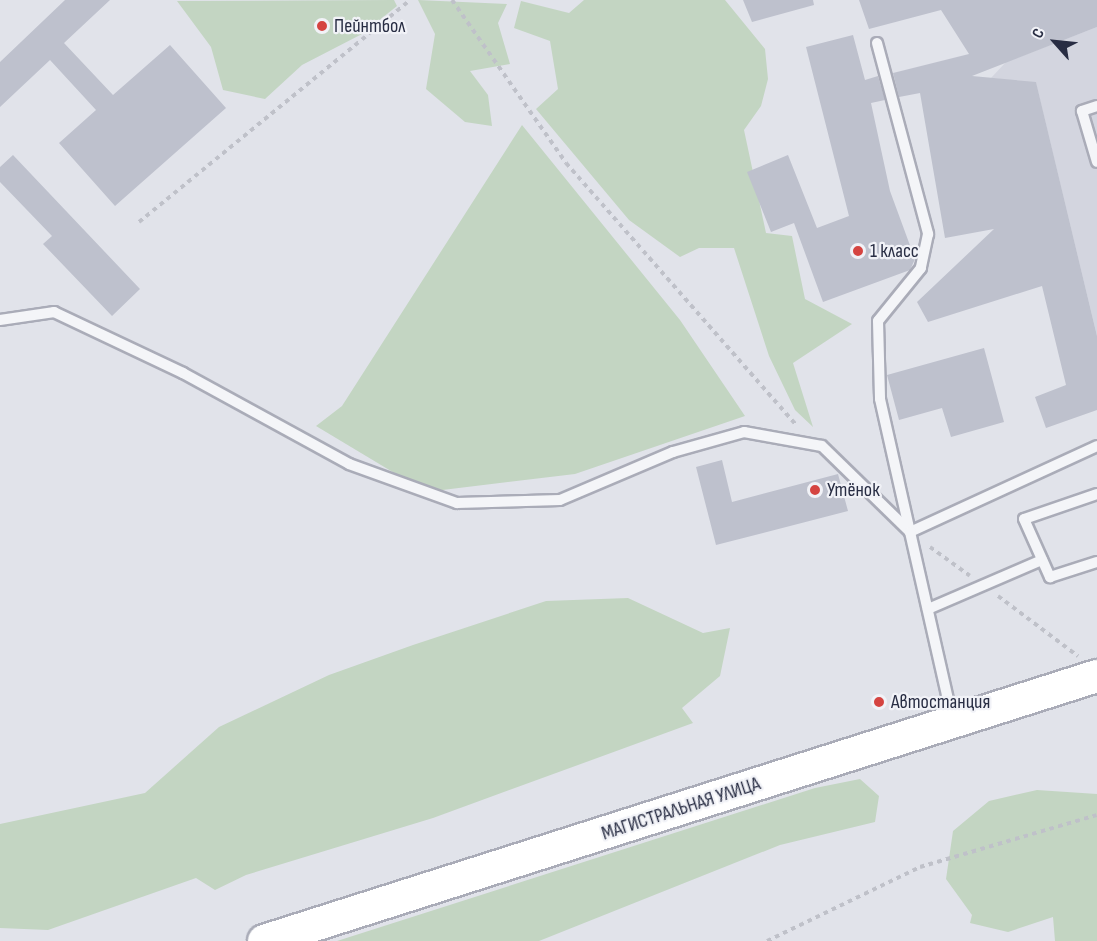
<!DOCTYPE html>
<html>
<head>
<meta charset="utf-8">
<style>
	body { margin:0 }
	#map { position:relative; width:1097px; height:941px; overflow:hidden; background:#e1e3ea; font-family:"Sofia Sans Condensed",sans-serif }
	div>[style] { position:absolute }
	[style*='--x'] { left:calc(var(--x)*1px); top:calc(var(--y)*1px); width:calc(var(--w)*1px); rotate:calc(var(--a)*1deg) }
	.built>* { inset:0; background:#d3d5df }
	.green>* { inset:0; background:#c3d5c2 }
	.building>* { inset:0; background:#bec1cd }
	.path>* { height:4px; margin-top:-2px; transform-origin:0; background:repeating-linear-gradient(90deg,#bfc1c9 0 4.5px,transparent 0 9px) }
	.roads { filter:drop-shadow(2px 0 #aaacb8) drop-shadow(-2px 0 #aaacb8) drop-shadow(0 2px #aaacb8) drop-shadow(0 -2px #aaacb8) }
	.service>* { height:10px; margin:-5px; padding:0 5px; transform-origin:5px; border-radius:5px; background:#f4f5f8 }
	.secondary>* { height:32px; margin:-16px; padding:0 16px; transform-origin:16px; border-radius:16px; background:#fff }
	.dots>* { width:16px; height:16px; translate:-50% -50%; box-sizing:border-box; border:3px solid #f1f2f7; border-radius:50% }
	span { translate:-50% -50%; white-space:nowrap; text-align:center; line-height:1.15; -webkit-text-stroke:4.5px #f1f2f7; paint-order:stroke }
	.poi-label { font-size:20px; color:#282d43 }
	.left { translate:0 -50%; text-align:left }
	.street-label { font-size:20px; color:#282d43 }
	.north { position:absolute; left:1025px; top:12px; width:60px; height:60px; -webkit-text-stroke:4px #f1f2f7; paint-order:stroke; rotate:297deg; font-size:16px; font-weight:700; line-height:24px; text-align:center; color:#282d43 }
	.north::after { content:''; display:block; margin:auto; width:21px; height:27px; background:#282d43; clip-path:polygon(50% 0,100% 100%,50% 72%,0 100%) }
</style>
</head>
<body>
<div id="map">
	<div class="built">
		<i style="clip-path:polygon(1097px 27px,1097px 336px,1036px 83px,991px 78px,1006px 62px)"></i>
	</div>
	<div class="green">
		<i style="clip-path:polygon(394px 0,397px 6px,362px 34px,302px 65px,265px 99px,223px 90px,211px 47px,177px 1px)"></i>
		<i style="clip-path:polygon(418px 0,507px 4px,498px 23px,510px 64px,470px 71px,488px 95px,492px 126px,465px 122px,426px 89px,435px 34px)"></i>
		<i style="clip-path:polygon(584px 0,725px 0,765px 49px,768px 79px,761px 106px,744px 130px,766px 233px,792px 236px,805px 299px,852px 324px,793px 363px,813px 427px,795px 410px,769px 356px,734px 248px,699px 248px,680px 257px,629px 220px,536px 109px,558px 89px,550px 41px,514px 28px,521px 1px,569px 13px)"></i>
		<i style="clip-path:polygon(522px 125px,680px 320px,745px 416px,575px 474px,426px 492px,316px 426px,342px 406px)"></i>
		<i style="clip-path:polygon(628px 598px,703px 633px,730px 628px,720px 676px,682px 708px,693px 723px,433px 818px,246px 875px,215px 890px,196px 878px,48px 930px,0 928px,0 824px,145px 793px,219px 727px,329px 675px,413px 645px,546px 601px)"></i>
		<i style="clip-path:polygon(860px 779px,879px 796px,875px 822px,780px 845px,539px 941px,337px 941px,815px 788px)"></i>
		<i style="clip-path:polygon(1037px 790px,1097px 794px,1097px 941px,1055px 941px,1053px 917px,1008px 932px,970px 923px,972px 915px,946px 879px,953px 831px,989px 801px)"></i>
	</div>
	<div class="building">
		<i style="clip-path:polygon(65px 0,110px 0,64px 43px,113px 95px,170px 45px,226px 108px,115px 206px,59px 143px,96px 110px,50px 60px,0 107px,0 62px)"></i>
		<i style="clip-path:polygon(743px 0,813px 0,814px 5px,752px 22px)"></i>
		<i style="clip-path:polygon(859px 0,1097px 0,1097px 27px,972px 76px,1036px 82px,1097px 336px,1097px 410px,1046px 428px,1035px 397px,1066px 385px,1042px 286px,928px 322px,917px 302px,994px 229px,945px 238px,920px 93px,899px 97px,893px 73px,969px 54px,941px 10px,869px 29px)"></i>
		<i style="clip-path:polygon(853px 35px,865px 80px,878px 76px,885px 100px,871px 103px,890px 191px,915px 259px,910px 270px,823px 302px,794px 223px,771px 232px,747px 172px,788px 155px,817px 228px,849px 216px,806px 47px)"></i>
		<i style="clip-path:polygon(13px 155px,140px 289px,112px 316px,43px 244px,52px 236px,0 182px,0 167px)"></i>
		<i style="clip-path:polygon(984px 348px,1004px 422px,951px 437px,942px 408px,899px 420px,887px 375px)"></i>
		<i style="clip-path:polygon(722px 460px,732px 502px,838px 474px,848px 511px,716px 545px,696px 467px)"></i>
	</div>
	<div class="path">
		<i style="--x:452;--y:0;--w:199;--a:55"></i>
		<i style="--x:566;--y:163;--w:349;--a:48.7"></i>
		<i style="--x:139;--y:222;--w:350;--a:-39.3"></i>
		<i style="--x:930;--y:547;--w:49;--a:35.9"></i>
		<i style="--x:998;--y:596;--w:100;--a:36.9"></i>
		<i style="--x:767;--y:941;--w:170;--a:-25.8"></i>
		<i style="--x:920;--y:867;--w:184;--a:-16.4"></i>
	</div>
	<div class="roads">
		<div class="service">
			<i style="--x:877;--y:43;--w:198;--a:75"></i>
			<i style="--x:928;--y:234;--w:35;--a:102"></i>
			<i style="--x:921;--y:268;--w:68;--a:129.1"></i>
			<i style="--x:878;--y:321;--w:78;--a:88.5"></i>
			<i style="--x:880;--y:399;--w:136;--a:77.3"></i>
			<i style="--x:910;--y:532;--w:206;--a:-24.7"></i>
			<i style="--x:1097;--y:106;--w:16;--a:162"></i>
			<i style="--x:1082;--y:111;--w:53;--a:73.6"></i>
			<i style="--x:0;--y:320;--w:55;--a:-8.4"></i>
			<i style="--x:54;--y:312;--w:143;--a:25.3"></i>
			<i style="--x:183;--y:373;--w:189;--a:28.7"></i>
			<i style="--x:349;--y:464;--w:115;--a:19.9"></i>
			<i style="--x:457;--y:503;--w:103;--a:-1.7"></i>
			<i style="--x:560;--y:500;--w:123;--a:-23"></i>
			<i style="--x:673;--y:452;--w:74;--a:-15.7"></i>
			<i style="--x:744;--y:432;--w:79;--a:10.2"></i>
			<i style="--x:822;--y:446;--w:123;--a:44.3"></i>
			<i style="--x:910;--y:532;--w:194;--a:77.2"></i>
			<i style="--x:1097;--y:494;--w:77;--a:161.1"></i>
			<i style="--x:1024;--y:519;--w:64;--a:65.9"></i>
			<i style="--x:1050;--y:577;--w:49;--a:-17.7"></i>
			<i style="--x:928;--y:609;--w:124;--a:-23.3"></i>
		</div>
		<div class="secondary">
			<i style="--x:264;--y:941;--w:874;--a:-17.65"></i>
		</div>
	</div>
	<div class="dots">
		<i style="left:322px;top:26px;background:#d54441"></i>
		<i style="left:858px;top:251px;background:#d54441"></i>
		<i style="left:815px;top:490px;background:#d54441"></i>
		<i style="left:879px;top:702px;background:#d54441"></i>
	</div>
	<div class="poi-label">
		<span class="left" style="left:334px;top:26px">Пейнтбол</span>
		<span class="left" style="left:870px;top:251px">1 класс</span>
		<span class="left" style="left:827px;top:490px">Утёнок</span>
		<span class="left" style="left:891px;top:702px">Автостанция</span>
	</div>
	<div class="street-label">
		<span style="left:681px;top:809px;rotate:-18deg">МАГИСТРАЛЬНАЯ УЛИЦА</span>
	</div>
	<div class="north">С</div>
</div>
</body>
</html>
